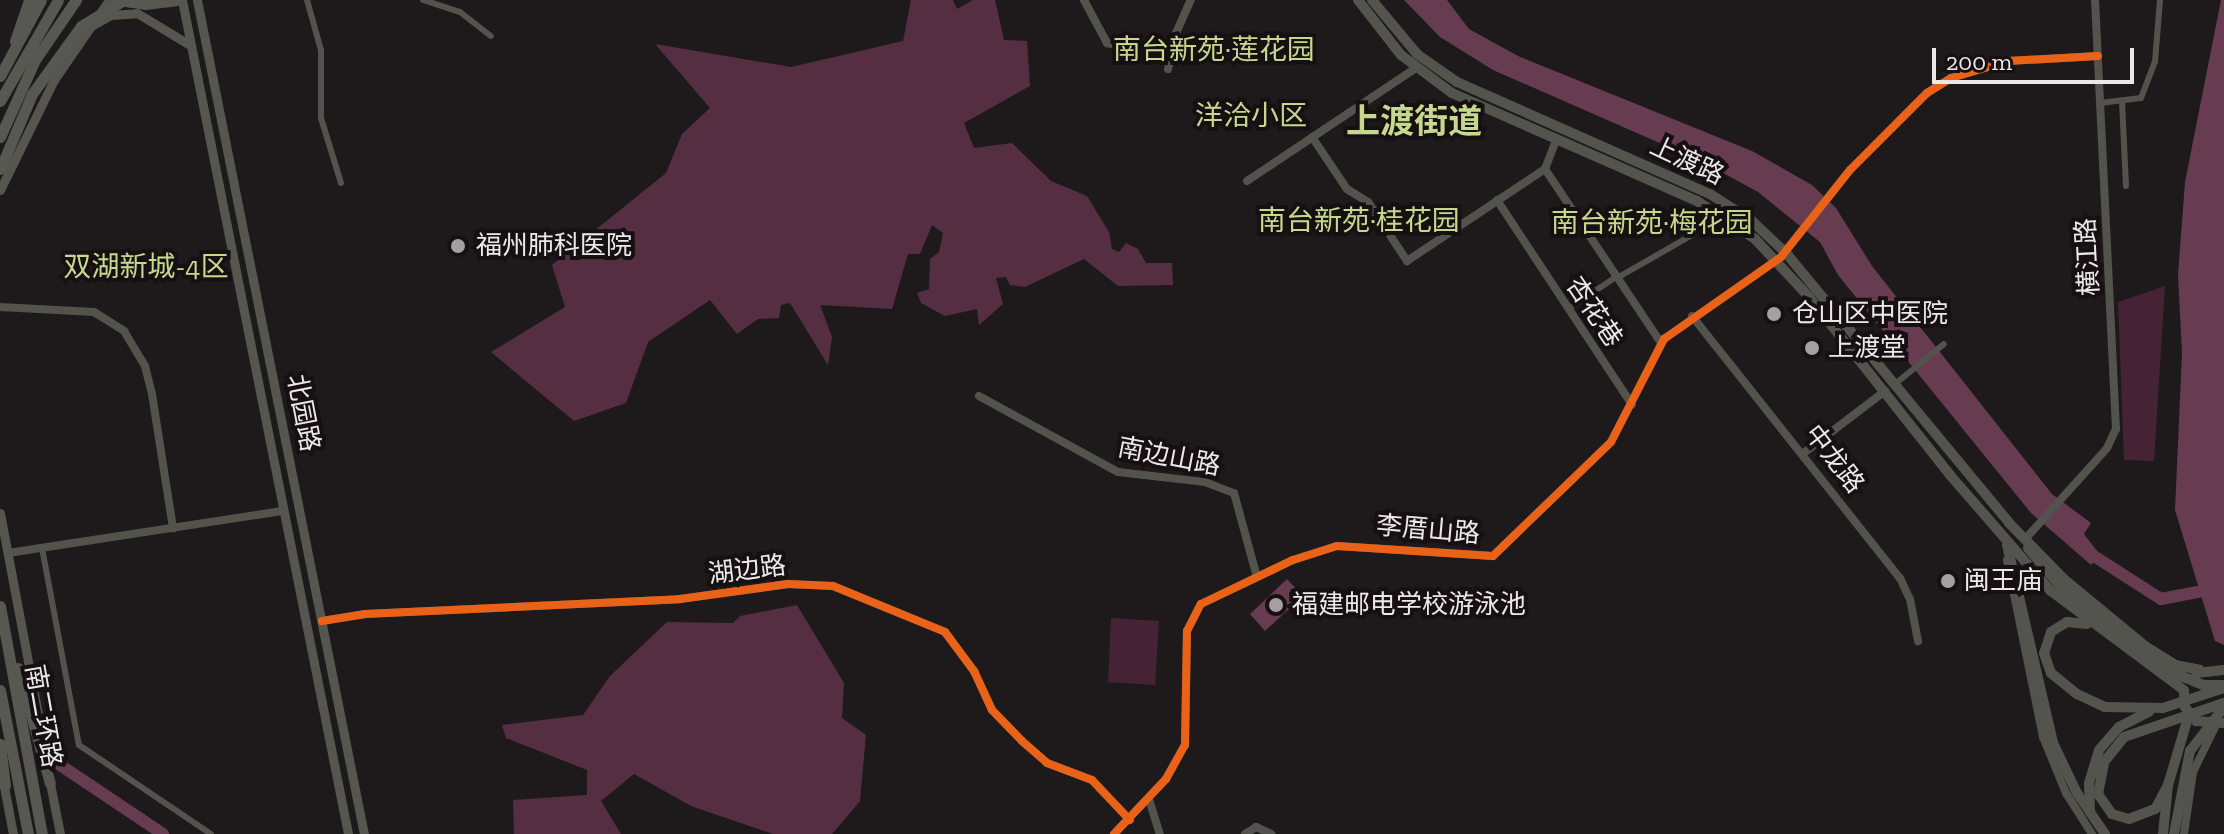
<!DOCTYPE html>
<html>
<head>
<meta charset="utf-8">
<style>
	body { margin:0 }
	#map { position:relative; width:2224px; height:834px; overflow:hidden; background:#1e1a1c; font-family:"Zilla Slab","Noto Sans SC",serif }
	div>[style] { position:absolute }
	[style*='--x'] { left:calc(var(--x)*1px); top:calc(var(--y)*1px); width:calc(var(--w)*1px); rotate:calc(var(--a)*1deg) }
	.green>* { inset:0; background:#452334 }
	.forest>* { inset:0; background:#552e41 }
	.water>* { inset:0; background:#673c51 }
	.river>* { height:12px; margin:-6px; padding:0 6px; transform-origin:6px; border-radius:6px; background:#673c51 }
	.minor>* { height:6px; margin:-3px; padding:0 3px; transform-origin:3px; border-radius:3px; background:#52534d }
	.tertiary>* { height:8px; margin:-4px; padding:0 4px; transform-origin:4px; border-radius:4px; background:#52534d }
	.secondary>* { height:9px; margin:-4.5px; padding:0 4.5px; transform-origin:4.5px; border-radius:4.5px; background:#55564f }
	.primary>* { height:10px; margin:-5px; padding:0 5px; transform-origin:5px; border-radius:5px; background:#54544f }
	.trunk>* { height:11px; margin:-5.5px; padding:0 5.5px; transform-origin:5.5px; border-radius:5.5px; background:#575851 }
	.primary-bridge>* { height:10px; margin:-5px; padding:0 5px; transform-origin:5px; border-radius:5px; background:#54544f }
	.trunk-bridge>* { height:11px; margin:-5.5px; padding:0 5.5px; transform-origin:5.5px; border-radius:5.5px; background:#575851 }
	.cycleway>* { height:8px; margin:-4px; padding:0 4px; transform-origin:4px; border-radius:4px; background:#ea6118 }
	.dots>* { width:22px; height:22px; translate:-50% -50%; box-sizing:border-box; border:4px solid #161012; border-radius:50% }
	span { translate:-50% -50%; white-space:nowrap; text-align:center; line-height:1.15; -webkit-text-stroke:8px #161012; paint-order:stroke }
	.street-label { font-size:26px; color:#ece7e9 }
	.poi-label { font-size:26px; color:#ece7e9 }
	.left { translate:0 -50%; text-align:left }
	.neighbourhood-label { font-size:28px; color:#c5d88d }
	.district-label { font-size:34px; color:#c5d88d; font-weight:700 }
	.scale { position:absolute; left:1932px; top:48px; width:202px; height:36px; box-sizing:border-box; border:4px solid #ece7e9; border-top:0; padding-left:10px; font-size:24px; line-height:28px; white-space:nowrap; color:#ece7e9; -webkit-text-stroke:6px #161012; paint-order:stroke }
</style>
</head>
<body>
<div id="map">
	<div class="green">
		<i style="clip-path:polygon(2165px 286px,2154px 461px,2124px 460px,2118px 302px)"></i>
		<i style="clip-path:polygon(1111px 618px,1159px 621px,1155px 685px,1108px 682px)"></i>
	</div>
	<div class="forest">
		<i style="clip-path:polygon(911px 0,953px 0,957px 9px,973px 0,995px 0,1004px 40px,1027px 41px,1030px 86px,964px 123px,974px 148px,1012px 143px,1051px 181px,1087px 196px,1109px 232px,1112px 249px,1119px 252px,1126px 243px,1138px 249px,1146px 263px,1172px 263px,1173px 285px,1118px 286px,1084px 259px,1025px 287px,1010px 285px,1006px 277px,996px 278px,1003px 304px,979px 325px,977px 309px,945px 316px,921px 303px,917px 293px,929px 289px,930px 259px,939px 252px,943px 233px,932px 225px,920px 254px,908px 254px,892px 309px,820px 305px,832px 337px,828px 365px,790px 303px,781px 305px,779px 318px,758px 319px,737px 334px,710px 300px,648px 342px,626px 403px,574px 421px,491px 352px,565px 307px,552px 265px,666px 173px,682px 134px,710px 108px,655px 44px,791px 67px,903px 41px)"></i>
		<i style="clip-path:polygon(797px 605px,844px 683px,842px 718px,866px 735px,860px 801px,832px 834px,773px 834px,691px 806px,634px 774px,601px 801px,621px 834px,514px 834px,513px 800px,587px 795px,587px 770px,506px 738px,502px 725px,583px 715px,610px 676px,667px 622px,733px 623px,740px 616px)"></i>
	</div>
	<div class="water">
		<i style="clip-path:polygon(1404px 0,1447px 0,1469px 29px,1518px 56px,1752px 151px,1812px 185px,1836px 208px,1872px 266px,2052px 494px,2091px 523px,2084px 534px,2100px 555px,2091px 565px,2031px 513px,1838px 275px,1820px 242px,1758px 192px,1703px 162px,1493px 70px,1440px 37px)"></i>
		<i style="clip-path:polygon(2221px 0,2224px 0,2224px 645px,2215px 641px,2175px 510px,2182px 353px,2178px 275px,2185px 182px)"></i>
		<i style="clip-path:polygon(1287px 579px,1303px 596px,1265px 631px,1250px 614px)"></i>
	</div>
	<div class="river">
		<i style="--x:2086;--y:551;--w:89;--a:32.6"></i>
		<i style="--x:2161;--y:599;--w:64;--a:-10.8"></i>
		<i style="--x:60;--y:765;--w:124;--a:33.8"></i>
	</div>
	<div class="minor">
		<i style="--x:307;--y:0;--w:52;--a:74.4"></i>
		<i style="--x:321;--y:50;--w:68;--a:90"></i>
		<i style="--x:321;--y:118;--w:68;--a:72.9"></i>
		<i style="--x:423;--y:0;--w:39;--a:18"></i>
		<i style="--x:460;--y:12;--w:39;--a:38"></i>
		<i style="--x:2122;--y:101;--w:85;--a:87.3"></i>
		<i style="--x:2100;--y:103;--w:41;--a:-7"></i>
		<i style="--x:2141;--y:98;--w:39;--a:-69"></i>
		<i style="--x:2155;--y:62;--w:62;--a:-85.4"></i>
		<i style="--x:1617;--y:278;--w:86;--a:-29.8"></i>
		<i style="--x:1568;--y:309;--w:58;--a:-33.7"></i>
		<i style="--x:1895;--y:384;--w:63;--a:-39.2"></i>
		<i style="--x:42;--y:548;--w:200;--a:79.4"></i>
		<i style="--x:79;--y:745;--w:159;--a:34"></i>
	</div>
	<div class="tertiary">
		<i style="--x:1084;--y:0;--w:49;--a:61.9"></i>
		<i style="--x:1107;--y:43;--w:64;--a:10.8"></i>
		<i style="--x:1168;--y:69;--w:37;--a:-77"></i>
		<i style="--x:1176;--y:33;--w:36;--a:-66"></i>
		<i style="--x:1312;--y:137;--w:63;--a:56.1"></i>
		<i style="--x:1347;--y:189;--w:25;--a:32"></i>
		<i style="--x:1368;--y:202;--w:71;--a:56.5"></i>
		<i style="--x:1407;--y:261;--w:166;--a:-33.7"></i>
		<i style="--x:1545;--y:169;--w:31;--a:-69"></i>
		<i style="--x:1545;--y:169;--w:209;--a:56.3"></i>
		<i style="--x:1247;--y:181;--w:203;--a:-33.8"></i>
		<i style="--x:1497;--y:200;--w:245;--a:56.6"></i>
		<i style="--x:0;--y:307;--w:94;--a:3"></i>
		<i style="--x:94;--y:312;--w:36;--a:32"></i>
		<i style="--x:124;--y:331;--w:41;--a:59"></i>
		<i style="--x:145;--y:366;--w:29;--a:76"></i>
		<i style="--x:152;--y:394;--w:136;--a:81.1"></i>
		<i style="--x:1692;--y:316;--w:335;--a:51.6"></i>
		<i style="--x:1900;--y:578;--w:23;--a:65"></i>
		<i style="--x:1910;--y:599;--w:43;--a:79.2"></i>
		<i style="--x:979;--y:396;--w:158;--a:28.7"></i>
		<i style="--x:1118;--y:472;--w:88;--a:6.6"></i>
		<i style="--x:1205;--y:482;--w:31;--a:21"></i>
		<i style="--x:1234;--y:493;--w:87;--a:74.7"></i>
		<i style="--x:1805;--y:452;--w:101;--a:-37.3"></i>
		<i style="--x:2027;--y:537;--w:120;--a:-48"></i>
		<i style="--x:2107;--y:448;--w:21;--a:-65"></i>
		<i style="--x:2116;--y:429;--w:430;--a:-92.8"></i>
		<i style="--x:8;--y:553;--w:279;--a:-8.7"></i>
		<i style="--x:2007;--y:560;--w:181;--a:78.5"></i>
		<i style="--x:2043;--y:737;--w:61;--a:67.7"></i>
		<i style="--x:2066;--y:793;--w:49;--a:57.6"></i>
		<i style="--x:322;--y:621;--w:44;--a:-9.2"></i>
		<i style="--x:365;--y:614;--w:315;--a:-2.7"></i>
		<i style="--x:680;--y:599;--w:109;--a:-7.9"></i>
		<i style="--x:788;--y:584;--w:45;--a:2.5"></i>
		<i style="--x:833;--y:586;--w:121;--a:22.3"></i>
		<i style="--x:945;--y:632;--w:49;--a:53.4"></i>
		<i style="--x:974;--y:671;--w:43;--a:65.2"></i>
		<i style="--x:992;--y:710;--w:43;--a:45.9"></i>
		<i style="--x:1022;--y:741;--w:33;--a:41"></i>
		<i style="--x:1047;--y:763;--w:48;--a:20.7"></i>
		<i style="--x:1092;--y:780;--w:55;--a:46.5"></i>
		<i style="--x:1149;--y:799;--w:37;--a:73"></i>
		<i style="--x:1114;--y:834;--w:76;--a:-46.6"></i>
		<i style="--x:1166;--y:779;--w:39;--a:-61"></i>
		<i style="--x:1185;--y:745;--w:114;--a:-89"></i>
		<i style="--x:1187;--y:631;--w:30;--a:-63"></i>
		<i style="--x:1201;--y:604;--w:102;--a:-25.6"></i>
		<i style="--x:1293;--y:560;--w:46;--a:-17.7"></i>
		<i style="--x:1337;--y:546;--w:156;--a:3.7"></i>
		<i style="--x:1493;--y:556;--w:164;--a:-44"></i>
		<i style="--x:1611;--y:442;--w:116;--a:-62.8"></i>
		<i style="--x:1664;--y:339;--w:143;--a:-35"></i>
		<i style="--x:1781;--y:257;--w:111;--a:-51.6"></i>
		<i style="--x:1850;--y:170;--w:109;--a:-45"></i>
		<i style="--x:1927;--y:93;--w:28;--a:-32"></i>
		<i style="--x:1951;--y:78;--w:59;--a:-16.6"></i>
		<i style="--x:2008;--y:61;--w:90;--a:-3.2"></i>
		<i style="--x:1245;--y:834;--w:13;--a:-32"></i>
		<i style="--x:1256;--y:827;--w:17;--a:25"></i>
		<i style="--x:2184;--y:834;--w:63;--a:-81.7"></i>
		<i style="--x:2193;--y:772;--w:52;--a:-63.9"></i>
	</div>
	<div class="secondary">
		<i style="--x:182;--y:0;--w:850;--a:78.74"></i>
		<i style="--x:197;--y:0;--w:851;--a:78.68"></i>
		<i style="--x:91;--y:26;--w:23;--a:-29"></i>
		<i style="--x:111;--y:15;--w:26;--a:-4"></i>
		<i style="--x:137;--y:13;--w:62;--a:31.1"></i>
		<i style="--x:0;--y:190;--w:123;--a:-63.9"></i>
		<i style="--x:54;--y:80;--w:97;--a:-55.5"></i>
		<i style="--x:0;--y:513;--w:231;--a:79.3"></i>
		<i style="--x:49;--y:778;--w:57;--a:78.9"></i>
		<i style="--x:3;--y:781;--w:54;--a:79.3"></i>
	</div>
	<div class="primary">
		<i style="--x:1358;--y:0;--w:70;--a:52"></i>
		<i style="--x:1401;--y:55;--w:64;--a:36.7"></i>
		<i style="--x:1452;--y:93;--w:268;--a:23.8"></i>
		<i style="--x:1697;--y:201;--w:69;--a:33.2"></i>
		<i style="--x:1755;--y:239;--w:79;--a:47"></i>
		<i style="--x:1809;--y:297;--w:227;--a:51.6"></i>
		<i style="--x:1950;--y:475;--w:154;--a:49"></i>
		<i style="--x:2051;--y:591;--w:166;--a:36.7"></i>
		<i style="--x:1372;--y:0;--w:70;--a:50.2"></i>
		<i style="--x:1417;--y:54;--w:49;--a:35"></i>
		<i style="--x:1457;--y:82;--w:277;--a:23.9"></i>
		<i style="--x:1710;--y:194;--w:50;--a:32.7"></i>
		<i style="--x:1752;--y:221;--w:47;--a:43.3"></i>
		<i style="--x:1786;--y:253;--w:350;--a:50.4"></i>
		<i style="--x:2009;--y:523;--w:78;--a:45.5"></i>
		<i style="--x:2064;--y:579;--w:105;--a:39.6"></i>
		<i style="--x:2145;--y:646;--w:36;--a:32"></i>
		<i style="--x:2175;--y:665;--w:25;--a:11"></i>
		<i style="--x:2007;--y:545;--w:203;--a:76.9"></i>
		<i style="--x:2053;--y:743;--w:55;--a:64.4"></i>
		<i style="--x:2077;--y:793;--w:50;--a:55.7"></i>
		<i style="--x:2028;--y:548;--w:50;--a:49.9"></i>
		<i style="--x:2087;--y:624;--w:20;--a:-174"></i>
		<i style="--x:2067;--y:622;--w:19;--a:148"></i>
		<i style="--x:2051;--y:632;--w:22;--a:108"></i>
		<i style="--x:2044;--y:653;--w:21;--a:71"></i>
		<i style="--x:2051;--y:673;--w:33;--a:39"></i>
		<i style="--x:2077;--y:694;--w:31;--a:25"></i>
		<i style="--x:2105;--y:707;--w:58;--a:1"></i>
		<i style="--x:2196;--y:673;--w:28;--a:-6"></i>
		<i style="--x:2184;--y:692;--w:15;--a:86"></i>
		<i style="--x:2185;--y:707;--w:18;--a:52"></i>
		<i style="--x:2196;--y:721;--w:28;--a:4"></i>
		<i style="--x:2090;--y:812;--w:29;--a:-92"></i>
		<i style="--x:2089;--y:783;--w:34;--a:-73"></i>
		<i style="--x:2099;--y:750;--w:30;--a:-49"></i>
		<i style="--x:2119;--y:727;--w:34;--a:-27"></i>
		<i style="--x:2163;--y:834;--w:49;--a:-84.2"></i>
		<i style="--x:2168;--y:785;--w:74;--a:-73.5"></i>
	</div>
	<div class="trunk">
		<i style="--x:15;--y:41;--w:43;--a:-71.1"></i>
		<i style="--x:0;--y:101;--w:116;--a:-60.1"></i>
		<i style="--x:0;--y:137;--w:85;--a:-65.6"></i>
		<i style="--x:35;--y:60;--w:73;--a:-55.7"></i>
		<i style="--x:0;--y:169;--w:82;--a:-66.9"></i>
		<i style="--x:0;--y:606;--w:232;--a:79.6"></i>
		<i style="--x:18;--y:668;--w:119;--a:74.5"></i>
		<i style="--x:0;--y:690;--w:147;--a:79"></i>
		<i style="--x:0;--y:744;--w:42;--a:83.2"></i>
	</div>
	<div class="primary-bridge">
		<i style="--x:2060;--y:586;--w:77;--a:40.3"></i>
		<i style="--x:2119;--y:636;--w:74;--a:32.8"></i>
		<i style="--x:2181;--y:676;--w:24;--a:22"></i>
		<i style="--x:2203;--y:685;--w:21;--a:0"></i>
		<i style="--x:2163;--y:708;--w:64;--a:-18.2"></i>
		<i style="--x:2168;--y:785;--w:27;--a:118"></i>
		<i style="--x:2155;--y:809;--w:28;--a:159"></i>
		<i style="--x:2129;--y:819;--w:18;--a:-164"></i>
		<i style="--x:2112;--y:814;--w:24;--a:-125"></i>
		<i style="--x:2098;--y:794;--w:33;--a:-79"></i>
		<i style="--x:2104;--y:762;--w:32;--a:-51"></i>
		<i style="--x:2124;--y:737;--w:106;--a:-18.8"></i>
		<i style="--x:2174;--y:834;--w:85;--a:-79.1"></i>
		<i style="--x:2190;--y:751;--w:56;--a:-52.3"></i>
	</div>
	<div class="trunk-bridge">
		<i style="--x:118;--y:0;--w:27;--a:8"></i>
		<i style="--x:145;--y:4;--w:31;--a:-7"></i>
		<i style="--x:0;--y:76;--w:86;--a:-61.7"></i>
		<i style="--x:32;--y:94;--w:84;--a:-54.2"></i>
		<i style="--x:81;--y:26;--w:50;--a:-31.2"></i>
	</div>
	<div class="cycleway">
		<i style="--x:322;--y:621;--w:44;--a:-9.2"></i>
		<i style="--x:365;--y:614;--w:315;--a:-2.7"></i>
		<i style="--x:680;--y:599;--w:109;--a:-7.9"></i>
		<i style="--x:788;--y:584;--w:45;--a:2.5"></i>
		<i style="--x:833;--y:586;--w:121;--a:22.3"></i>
		<i style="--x:945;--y:632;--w:49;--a:53.4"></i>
		<i style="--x:974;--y:671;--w:43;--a:65.2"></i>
		<i style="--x:992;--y:710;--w:43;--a:45.9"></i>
		<i style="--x:1022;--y:741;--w:33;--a:41"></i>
		<i style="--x:1047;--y:763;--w:48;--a:20.7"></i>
		<i style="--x:1092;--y:780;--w:55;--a:46.5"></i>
		<i style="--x:1114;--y:834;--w:76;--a:-46.6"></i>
		<i style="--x:1166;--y:779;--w:39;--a:-61"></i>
		<i style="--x:1185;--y:745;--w:114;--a:-89"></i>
		<i style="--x:1187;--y:631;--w:30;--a:-63"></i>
		<i style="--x:1201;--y:604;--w:102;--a:-25.6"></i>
		<i style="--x:1293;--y:560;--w:46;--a:-17.7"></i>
		<i style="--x:1337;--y:546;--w:156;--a:3.7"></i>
		<i style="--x:1493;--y:556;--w:164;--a:-44"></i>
		<i style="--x:1611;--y:442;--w:116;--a:-62.8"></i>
		<i style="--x:1664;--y:339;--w:143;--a:-35"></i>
		<i style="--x:1781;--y:257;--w:111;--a:-51.6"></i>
		<i style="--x:1850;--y:170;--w:109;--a:-45"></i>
		<i style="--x:1927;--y:93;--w:28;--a:-32"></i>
		<i style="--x:1951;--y:78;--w:59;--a:-16.6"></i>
		<i style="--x:2008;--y:61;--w:90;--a:-3.2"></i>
	</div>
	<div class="dots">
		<i style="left:458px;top:246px;background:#a49fa1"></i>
		<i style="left:1774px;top:314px;background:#a49fa1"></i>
		<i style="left:1812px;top:348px;background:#a49fa1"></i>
		<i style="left:1948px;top:581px;background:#a49fa1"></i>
		<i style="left:1276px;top:605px;background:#a49fa1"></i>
	</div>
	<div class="street-label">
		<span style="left:1687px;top:161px;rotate:25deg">上渡路</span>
		<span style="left:2088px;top:257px;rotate:-93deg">横江路</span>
		<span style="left:1594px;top:312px;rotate:56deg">杏花巷</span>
		<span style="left:303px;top:413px;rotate:79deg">北园路</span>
		<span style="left:1169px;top:457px;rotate:11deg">南边山路</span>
		<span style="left:1834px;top:459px;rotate:52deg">中龙路</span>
		<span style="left:1428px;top:530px;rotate:5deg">李厝山路</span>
		<span style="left:747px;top:570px;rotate:-7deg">湖边路</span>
		<span style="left:43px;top:716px;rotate:80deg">南二环路</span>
	</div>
	<div class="poi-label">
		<span class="left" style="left:476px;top:246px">福州肺科医院</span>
		<span class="left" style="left:1792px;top:314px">仓山区中医院</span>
		<span class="left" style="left:1828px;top:348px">上渡堂</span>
		<span class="left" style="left:1964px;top:581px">闽王庙</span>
		<span class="left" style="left:1292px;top:605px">福建邮电学校游泳池</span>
	</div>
	<div class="neighbourhood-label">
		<span style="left:1214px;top:50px">南台新苑·莲花园</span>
		<span style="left:1251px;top:116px">洋洽小区</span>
		<span style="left:1359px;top:221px">南台新苑·桂花园</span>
		<span style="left:1652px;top:223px">南台新苑·梅花园</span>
		<span style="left:146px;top:267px">双湖新城-4区</span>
	</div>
	<div class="district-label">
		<span style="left:1414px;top:122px">上渡街道</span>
	</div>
	<div class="scale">200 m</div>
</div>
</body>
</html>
